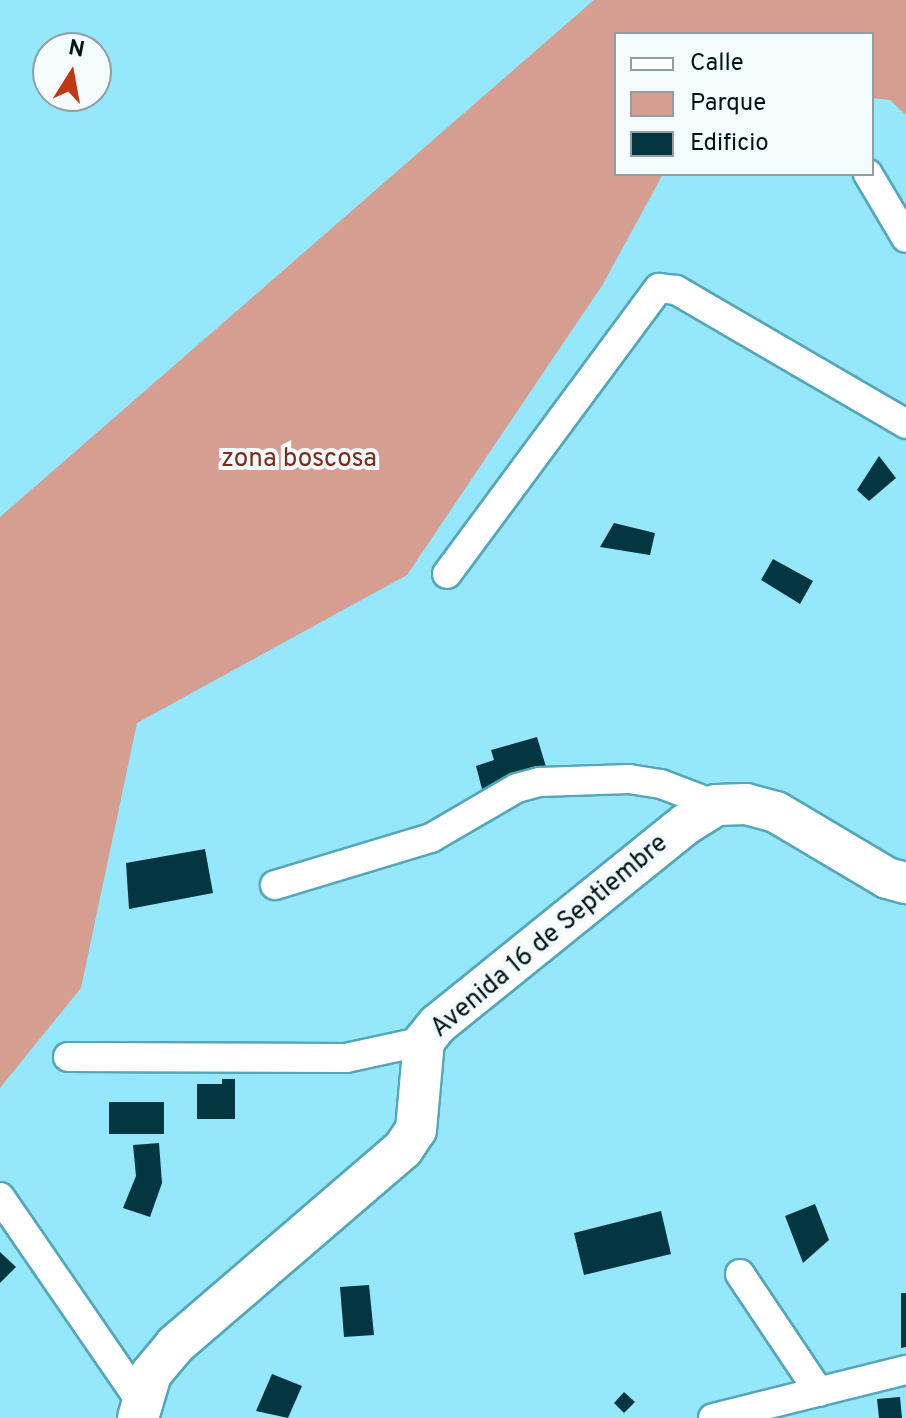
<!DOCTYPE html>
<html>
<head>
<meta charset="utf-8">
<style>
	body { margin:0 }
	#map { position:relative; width:906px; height:1418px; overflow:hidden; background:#95e7fb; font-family:Overpass,sans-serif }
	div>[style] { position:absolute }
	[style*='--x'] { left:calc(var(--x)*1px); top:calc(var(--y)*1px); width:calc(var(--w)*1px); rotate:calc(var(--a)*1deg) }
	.green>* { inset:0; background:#d59e90 }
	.building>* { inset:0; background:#033640 }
	.roads { filter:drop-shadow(2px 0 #54a6b9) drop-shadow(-2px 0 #54a6b9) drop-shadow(0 2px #54a6b9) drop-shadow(0 -2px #54a6b9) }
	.street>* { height:28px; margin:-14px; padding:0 14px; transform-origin:14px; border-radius:14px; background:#fff }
	.secondary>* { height:40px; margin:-20px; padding:0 20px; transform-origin:20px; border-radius:20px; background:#fff }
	span { translate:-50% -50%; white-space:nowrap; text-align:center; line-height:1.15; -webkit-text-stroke:8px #f3fbfd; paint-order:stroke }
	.park-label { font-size:26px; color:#7e2c19 }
	.street-label { font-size:26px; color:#001319 }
	.legend { position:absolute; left:614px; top:32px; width:260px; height:144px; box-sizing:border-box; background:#f3fbfd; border:2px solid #929ea2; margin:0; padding:10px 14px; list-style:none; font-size:24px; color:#001319 }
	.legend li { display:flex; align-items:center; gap:16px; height:40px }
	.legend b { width:40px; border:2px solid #929ea2 }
	.north { position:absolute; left:32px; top:32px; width:80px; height:80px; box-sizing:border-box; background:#f3fbfd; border:2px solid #929ea2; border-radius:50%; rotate:11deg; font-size:22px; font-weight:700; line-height:32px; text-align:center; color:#001319 }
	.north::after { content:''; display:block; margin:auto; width:28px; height:36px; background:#c03713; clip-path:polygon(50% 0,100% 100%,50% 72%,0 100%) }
</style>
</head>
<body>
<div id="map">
	<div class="green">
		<i style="clip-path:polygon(594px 0,906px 0,906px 115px,890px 100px,872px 98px,872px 34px,616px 34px,616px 174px,663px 174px,603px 284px,407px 575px,137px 723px,81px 988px,0 1088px,0 517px)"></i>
	</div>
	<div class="building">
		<i style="clip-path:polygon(879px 456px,896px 478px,869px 501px,857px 490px)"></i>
		<i style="clip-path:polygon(614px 523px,655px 533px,650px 555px,600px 547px)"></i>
		<i style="clip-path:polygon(773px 559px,813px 581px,800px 604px,761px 580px)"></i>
		<i style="clip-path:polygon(537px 737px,547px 770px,482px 789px,476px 766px,494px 760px,491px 750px)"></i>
		<i style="clip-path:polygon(205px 849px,213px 893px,129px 909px,126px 863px)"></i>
		<i style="clip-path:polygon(222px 1079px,235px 1079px,235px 1119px,197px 1119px,197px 1084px,222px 1084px)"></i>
		<i style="clip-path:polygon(109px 1102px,164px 1102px,164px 1134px,109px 1134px)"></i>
		<i style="clip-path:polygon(159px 1143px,162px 1183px,150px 1217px,123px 1208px,136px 1176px,133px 1145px)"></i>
		<i style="clip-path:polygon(815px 1204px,829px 1240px,803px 1263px,785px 1216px)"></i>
		<i style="clip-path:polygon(661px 1211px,671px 1254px,584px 1275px,574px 1233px)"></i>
		<i style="clip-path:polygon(0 1252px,16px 1267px,0 1283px)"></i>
		<i style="clip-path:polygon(369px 1285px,374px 1335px,344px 1337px,340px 1287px)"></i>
		<i style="clip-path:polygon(901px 1293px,906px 1293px,906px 1347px,901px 1348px)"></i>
		<i style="clip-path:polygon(272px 1374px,302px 1386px,288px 1418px,256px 1411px)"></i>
		<i style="clip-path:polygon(624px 1392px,635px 1402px,624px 1413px,614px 1403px)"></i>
		<i style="clip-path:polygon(900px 1397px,902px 1418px,879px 1418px,877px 1399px)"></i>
	</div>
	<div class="roads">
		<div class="street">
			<i style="--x:868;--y:174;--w:74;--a:59.3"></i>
			<i style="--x:447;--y:574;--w:356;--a:-53.5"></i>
			<i style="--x:659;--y:288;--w:17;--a:7"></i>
			<i style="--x:676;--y:290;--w:266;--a:30.2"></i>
			<i style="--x:275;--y:885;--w:163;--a:-16.8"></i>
			<i style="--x:431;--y:838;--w:99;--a:-30.2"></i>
			<i style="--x:517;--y:788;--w:24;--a:-15"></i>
			<i style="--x:540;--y:782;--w:89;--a:-1.9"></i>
			<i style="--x:629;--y:779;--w:32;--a:9"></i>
			<i style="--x:661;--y:784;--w:59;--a:20.9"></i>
			<i style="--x:68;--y:1057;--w:278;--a:0.2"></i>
			<i style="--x:346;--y:1058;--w:80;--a:-12.3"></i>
			<i style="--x:0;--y:1197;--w:245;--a:55.5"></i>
			<i style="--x:740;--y:1274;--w:142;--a:56.2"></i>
			<i style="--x:713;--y:1418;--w:199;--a:-14"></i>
		</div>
		<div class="secondary">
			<i style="--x:138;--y:1418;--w:46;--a:-73.5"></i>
			<i style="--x:151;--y:1374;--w:38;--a:-50"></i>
			<i style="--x:175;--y:1345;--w:301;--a:-40.7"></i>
			<i style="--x:403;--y:1149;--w:23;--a:-56"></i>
			<i style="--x:416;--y:1130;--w:89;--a:-84.9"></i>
			<i style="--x:424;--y:1041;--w:22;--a:-51"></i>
			<i style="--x:438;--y:1024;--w:319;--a:-38.9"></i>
			<i style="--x:686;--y:824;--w:36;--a:-32"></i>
			<i style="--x:716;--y:805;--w:30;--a:-2"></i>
			<i style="--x:746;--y:804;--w:31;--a:15"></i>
			<i style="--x:776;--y:812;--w:129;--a:30.7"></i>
			<i style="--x:887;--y:878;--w:20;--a:15"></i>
		</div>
	</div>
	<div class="park-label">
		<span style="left:299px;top:460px">zona boscosa</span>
	</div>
	<div class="street-label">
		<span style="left:550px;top:937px;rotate:-40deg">Avenida 16 de Septiembre</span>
	</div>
	<ul class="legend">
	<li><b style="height:10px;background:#fff"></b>Calle</li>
	<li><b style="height:22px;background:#d59e90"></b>Parque</li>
	<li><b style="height:22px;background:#033640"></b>Edificio</li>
	</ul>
	<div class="north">N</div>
</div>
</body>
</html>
